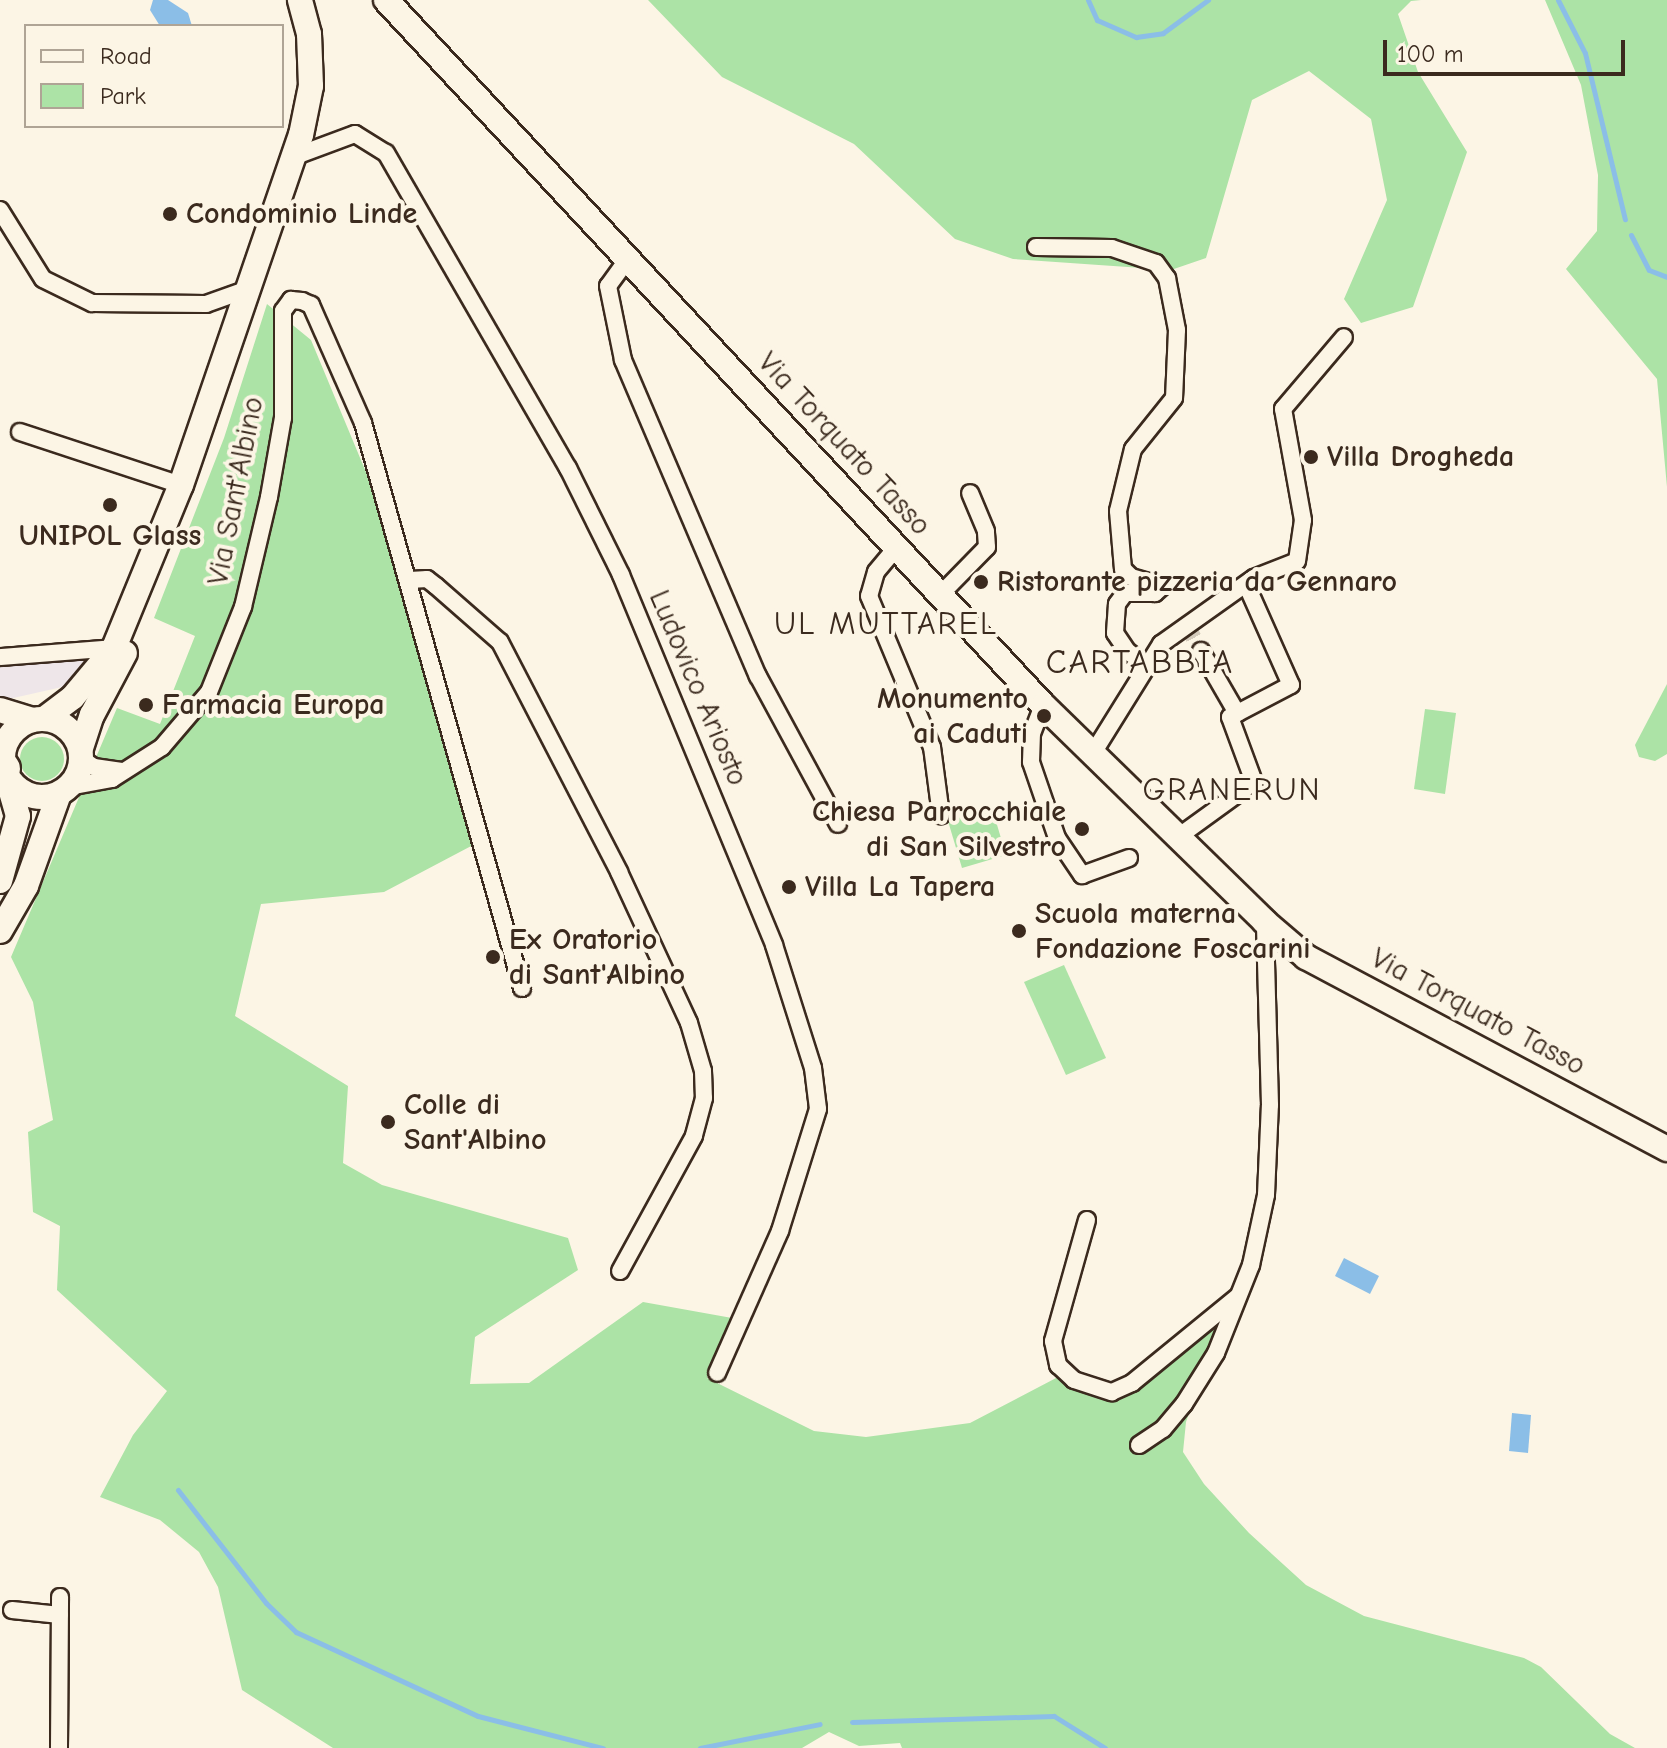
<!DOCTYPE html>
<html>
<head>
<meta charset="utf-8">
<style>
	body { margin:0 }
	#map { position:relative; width:1667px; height:1748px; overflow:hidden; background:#fcf5e5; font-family:"Comic Neue",sans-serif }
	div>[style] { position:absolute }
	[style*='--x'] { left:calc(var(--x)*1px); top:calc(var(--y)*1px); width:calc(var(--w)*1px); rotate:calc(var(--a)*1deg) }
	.built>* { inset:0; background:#eee6e9 }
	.green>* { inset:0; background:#ace3a6 }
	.round { border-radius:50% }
	.water>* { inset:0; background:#8bbee7 }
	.stream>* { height:5px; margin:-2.5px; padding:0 2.5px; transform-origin:2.5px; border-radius:2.5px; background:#8bbee7 }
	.street-tunnel>* { height:16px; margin-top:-8px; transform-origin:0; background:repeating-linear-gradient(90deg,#d5ccbd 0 16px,transparent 0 24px) }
	.roads { filter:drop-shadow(2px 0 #3b2a1e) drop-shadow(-2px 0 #3b2a1e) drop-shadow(0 2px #3b2a1e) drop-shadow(0 -2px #3b2a1e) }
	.street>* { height:16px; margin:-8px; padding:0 8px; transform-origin:8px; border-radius:8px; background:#fcf5e5 }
	.secondary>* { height:24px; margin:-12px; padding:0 12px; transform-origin:12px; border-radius:12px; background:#fcf5e5 }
	.secondary>.ring { margin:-12px; padding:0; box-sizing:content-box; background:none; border:24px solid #fcf5e5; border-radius:50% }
	.highway>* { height:32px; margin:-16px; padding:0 16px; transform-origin:16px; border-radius:16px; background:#fcf5e5 }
	.dots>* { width:22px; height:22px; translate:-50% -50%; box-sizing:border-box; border:4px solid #fcf5e5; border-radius:50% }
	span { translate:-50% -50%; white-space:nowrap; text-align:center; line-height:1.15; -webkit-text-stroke:8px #fcf5e5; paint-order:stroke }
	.poi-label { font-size:30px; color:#3b2a1e; font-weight:700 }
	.left { translate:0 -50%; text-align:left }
	.right { translate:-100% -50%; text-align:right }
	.street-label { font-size:30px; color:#3b2a1e }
	.neighbourhood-label { font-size:32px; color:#3b2a1e; letter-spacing:2px }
	.quarter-label { font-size:34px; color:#3b2a1e; letter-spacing:2px }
	.legend { position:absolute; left:24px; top:24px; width:260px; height:104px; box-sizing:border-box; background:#fcf5e5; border:2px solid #afa495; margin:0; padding:10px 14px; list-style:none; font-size:24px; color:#3b2a1e }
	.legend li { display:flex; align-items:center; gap:16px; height:40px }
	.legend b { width:40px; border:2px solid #afa495 }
	.scale { position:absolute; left:1383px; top:40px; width:242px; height:36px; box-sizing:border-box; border:4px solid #3b2a1e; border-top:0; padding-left:10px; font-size:24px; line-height:28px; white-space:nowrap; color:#3b2a1e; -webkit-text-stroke:6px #fcf5e5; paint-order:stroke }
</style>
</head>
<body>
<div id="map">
	<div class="built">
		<i style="clip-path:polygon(101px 645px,71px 685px,0 701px,0 657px)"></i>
	</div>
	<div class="green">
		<i style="clip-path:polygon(648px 0,1421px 0,1411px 1px,1398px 14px,1418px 72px,1467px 152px,1413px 307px,1361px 323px,1344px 299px,1387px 200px,1371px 119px,1309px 71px,1252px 100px,1206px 258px,1171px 270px,1013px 259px,955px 239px,854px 144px,722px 77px)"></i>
		<i style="clip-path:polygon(1545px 0,1667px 0,1667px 487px,1657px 379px,1566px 269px,1597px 231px,1598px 175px,1581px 85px)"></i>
		<i style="clip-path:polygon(267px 304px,311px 340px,373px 489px,475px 844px,384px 892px,261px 904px,235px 1016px,348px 1086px,343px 1163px,382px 1185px,568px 1238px,578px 1270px,475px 1337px,470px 1384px,529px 1383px,643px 1302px,732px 1318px,707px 1378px,814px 1431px,866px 1437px,970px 1423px,1058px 1377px,1093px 1397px,1112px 1398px,1138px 1389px,1212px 1329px,1217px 1331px,1186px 1422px,1183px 1452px,1204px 1484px,1249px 1533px,1306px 1585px,1364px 1616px,1524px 1658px,1541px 1667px,1610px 1734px,1635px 1748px,902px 1748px,900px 1743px,859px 1746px,829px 1732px,802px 1748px,333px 1748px,242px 1690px,218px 1587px,199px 1552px,160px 1520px,100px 1497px,133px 1435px,167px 1391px,57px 1290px,60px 1226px,33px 1212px,28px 1132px,53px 1120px,33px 1002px,11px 957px,117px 708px,160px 724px,195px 636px,154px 618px,224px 438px)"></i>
		<i style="clip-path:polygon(1667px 684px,1667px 754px,1655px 761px,1639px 757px,1635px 745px)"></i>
		<i style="clip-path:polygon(1425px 709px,1456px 713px,1445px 794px,1414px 789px)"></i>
		<i class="round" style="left:20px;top:737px;width:44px;height:44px"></i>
		<i style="clip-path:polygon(992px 808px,1006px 855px,962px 868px,948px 821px)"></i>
		<i style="clip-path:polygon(1064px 965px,1106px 1058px,1066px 1075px,1024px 982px)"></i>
	</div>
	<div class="water">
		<i style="clip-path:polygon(153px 0,168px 0,188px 13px,192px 26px,160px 26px,150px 10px)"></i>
		<i style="clip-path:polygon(1344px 1258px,1379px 1276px,1370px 1294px,1335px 1276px)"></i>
		<i style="clip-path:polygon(1512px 1413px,1531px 1415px,1528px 1453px,1509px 1451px)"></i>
	</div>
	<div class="stream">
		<i style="--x:1088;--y:0;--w:22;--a:66"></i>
		<i style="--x:1097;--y:20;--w:43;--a:23.6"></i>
		<i style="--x:1136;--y:37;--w:27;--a:-8"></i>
		<i style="--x:1163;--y:33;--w:56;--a:-36.3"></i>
		<i style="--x:1558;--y:0;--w:59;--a:63"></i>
		<i style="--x:1585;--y:53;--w:171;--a:76.5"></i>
		<i style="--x:1631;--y:235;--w:39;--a:63"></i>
		<i style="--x:1649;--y:270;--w:19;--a:21"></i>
		<i style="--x:178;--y:1490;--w:143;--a:52.1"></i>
		<i style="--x:266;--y:1603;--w:42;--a:44"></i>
		<i style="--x:296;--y:1632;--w:200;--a:24.8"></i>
		<i style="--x:478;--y:1716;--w:129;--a:14.4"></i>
		<i style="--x:852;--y:1722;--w:202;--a:-1.7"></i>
		<i style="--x:1054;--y:1716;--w:60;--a:32.1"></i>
		<i style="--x:700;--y:1748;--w:122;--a:-11.3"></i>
	</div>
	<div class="street-tunnel">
		<i style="--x:1186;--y:624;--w:31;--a:61"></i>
	</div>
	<div class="roads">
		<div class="street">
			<i style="--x:293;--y:157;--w:66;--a:-20.4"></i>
			<i style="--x:355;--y:134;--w:36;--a:32"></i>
			<i style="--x:386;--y:153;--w:364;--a:60"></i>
			<i style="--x:568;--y:468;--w:119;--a:63.6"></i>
			<i style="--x:621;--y:575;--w:400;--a:67.5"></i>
			<i style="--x:774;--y:945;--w:129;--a:72.4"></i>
			<i style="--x:813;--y:1068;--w:41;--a:83"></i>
			<i style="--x:818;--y:1109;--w:128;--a:107.3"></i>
			<i style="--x:780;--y:1231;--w:155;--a:113.9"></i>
			<i style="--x:0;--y:210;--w:81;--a:58.1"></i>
			<i style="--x:43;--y:279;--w:55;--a:26.1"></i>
			<i style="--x:92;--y:303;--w:114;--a:0.5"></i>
			<i style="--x:206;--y:304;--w:41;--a:-19.7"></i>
			<i style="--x:1036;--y:247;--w:76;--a:0.8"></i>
			<i style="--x:1112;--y:248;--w:46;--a:18.8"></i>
			<i style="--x:1156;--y:263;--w:19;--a:54"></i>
			<i style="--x:1167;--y:278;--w:53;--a:79.1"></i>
			<i style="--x:1177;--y:330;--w:68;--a:92.5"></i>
			<i style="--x:1174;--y:398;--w:65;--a:128.8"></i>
			<i style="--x:1133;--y:449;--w:64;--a:103.6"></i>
			<i style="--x:1118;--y:511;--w:58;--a:85.1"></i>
			<i style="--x:1123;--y:569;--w:11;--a:45"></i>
			<i style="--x:1131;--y:577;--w:33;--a:16"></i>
			<i style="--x:1163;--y:586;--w:11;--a:139"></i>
			<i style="--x:1155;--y:593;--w:30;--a:180"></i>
			<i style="--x:1125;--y:593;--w:14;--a:126"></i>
			<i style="--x:1117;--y:604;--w:29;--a:94"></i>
			<i style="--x:1115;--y:633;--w:22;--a:56"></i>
			<i style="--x:1127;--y:651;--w:24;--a:36"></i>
			<i style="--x:627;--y:260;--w:32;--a:126"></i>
			<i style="--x:608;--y:286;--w:76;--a:78.5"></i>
			<i style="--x:623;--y:360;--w:344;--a:66.9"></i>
			<i style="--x:758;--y:676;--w:168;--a:61.6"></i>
			<i style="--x:20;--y:432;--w:169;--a:18.2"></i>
			<i style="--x:896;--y:548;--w:31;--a:130"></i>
			<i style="--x:876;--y:572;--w:25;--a:106"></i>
			<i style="--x:869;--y:596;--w:164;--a:67.4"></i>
			<i style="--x:932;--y:747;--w:69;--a:82.5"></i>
			<i style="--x:410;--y:580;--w:17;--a:-3"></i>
			<i style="--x:427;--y:579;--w:11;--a:38"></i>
			<i style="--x:436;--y:586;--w:85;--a:41.2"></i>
			<i style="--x:500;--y:642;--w:259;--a:62.6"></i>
			<i style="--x:619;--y:872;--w:166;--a:65.1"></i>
			<i style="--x:689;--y:1023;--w:50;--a:73.7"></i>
			<i style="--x:703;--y:1071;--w:27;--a:88"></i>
			<i style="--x:704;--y:1098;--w:39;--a:105"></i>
			<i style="--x:694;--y:1136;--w:154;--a:118.7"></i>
			<i style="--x:940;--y:595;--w:67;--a:-45.6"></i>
			<i style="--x:987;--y:547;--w:16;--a:-94"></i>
			<i style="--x:986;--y:531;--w:41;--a:-112.8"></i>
			<i style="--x:1201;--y:651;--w:72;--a:59.9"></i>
			<i style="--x:0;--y:657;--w:114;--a:-4.5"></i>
			<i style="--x:1043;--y:705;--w:30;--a:111"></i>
			<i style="--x:1032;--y:733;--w:29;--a:92"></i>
			<i style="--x:1031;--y:762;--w:80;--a:71.1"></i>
			<i style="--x:1057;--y:838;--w:45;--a:56"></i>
			<i style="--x:1082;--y:875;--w:50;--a:-19.9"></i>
			<i style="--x:1095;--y:750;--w:125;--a:-58.1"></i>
			<i style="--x:1161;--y:644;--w:114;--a:-35.4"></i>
			<i style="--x:1254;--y:578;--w:46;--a:-21.6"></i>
			<i style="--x:1297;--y:561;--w:41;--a:-81.7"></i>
			<i style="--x:1303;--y:520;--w:113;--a:-100.2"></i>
			<i style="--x:1283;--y:409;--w:94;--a:-49.7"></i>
			<i style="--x:82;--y:759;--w:14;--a:34"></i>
			<i style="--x:94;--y:767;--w:28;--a:8"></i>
			<i style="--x:69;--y:787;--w:44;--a:-10.5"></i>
			<i style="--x:112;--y:779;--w:59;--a:-32.6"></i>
			<i style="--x:162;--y:747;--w:72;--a:-49.5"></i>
			<i style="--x:209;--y:692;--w:92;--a:-68.2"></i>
			<i style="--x:243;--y:607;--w:113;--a:-76.7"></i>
			<i style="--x:269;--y:497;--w:80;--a:-80"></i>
			<i style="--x:283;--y:418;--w:107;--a:-90"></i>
			<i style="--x:283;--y:311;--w:14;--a:-54"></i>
			<i style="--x:291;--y:300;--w:11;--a:5"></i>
			<i style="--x:302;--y:301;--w:10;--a:24"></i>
			<i style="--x:311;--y:305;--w:129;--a:66.2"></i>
			<i style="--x:363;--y:423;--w:587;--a:74.28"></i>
			<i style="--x:1178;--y:837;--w:94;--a:-35.9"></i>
			<i style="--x:1254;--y:782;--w:69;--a:-110.3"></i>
			<i style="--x:1230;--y:717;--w:69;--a:-27.7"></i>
			<i style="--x:1291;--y:685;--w:108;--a:-114"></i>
			<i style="--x:1087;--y:1220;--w:126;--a:105.7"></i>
			<i style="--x:1053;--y:1341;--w:25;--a:78"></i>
			<i style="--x:1058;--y:1365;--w:22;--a:43"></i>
			<i style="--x:1074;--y:1380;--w:40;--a:18"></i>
			<i style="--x:1112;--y:1392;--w:22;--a:-24"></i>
			<i style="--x:1132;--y:1383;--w:136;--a:-39.3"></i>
			<i style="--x:1139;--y:1445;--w:29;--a:-34"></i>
			<i style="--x:1163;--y:1429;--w:33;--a:-50"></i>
			<i style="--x:1184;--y:1404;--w:60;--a:-57.9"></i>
			<i style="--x:1216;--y:1353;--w:95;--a:-68.3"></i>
			<i style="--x:1251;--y:1265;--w:72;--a:-77.9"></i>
			<i style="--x:1266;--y:1195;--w:90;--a:-87.5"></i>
			<i style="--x:1270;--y:1105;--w:183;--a:-91.6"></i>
			<i style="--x:12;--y:1610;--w:48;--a:5.9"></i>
			<i style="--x:59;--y:1748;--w:151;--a:-89.6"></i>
		</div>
		<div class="secondary">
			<i style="--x:386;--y:0;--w:964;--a:47.02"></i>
			<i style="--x:1043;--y:705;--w:310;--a:44.3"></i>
			<i style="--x:1265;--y:922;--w:54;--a:40.5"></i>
			<i style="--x:1306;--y:957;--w:409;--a:28"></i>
			<i style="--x:0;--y:710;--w:34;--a:17"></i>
			<i class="ring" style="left:3px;top:719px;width:54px;height:54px"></i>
			<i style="--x:44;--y:719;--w:36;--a:-37"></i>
			<i style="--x:73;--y:697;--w:64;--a:-50.1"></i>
			<i style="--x:114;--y:648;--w:176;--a:-67.7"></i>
			<i style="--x:181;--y:485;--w:370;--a:-71.1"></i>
			<i style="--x:301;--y:135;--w:50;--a:-78.5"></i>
			<i style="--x:311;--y:86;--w:52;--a:-92.2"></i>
			<i style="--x:309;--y:34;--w:35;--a:-105"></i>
			<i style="--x:81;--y:748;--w:35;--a:-72"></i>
			<i style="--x:92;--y:715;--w:70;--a:-62"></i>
			<i style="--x:0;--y:881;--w:67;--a:-74.5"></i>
			<i style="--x:18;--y:816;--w:37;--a:-106"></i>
			<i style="--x:0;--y:931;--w:52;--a:-60"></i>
			<i style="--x:26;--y:886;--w:98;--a:-70.3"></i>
		</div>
		<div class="highway">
			<i style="--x:0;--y:763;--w:7;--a:56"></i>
		</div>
	</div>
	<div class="dots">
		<i style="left:170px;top:214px;background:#3b2a1e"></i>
		<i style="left:1311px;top:457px;background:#3b2a1e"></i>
		<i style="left:110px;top:505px;background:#3b2a1e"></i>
		<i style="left:981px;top:582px;background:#3b2a1e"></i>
		<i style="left:146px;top:705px;background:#3b2a1e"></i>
		<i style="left:1044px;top:716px;background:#3b2a1e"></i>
		<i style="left:1082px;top:829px;background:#3b2a1e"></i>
		<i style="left:789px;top:887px;background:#3b2a1e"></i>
		<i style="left:1019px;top:931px;background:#3b2a1e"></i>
		<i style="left:493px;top:957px;background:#3b2a1e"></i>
		<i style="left:388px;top:1122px;background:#3b2a1e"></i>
	</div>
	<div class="poi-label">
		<span class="left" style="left:186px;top:214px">Condominio Linde</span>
		<span class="left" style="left:1327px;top:457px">Villa Drogheda</span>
		<span style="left:110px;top:536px">UNIPOL Glass</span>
		<span class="left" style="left:997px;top:582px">Ristorante pizzeria da Gennaro</span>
		<span class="right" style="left:1028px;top:716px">Monumento<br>ai Caduti</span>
		<span class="left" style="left:162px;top:705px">Farmacia Europa</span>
		<span class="right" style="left:1066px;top:829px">Chiesa Parrocchiale<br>di San Silvestro</span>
		<span class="left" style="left:805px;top:887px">Villa La Tapera</span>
		<span class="left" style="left:1035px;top:931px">Scuola materna<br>Fondazione Foscarini</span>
		<span class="left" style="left:509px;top:957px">Ex Oratorio<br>di Sant'Albino</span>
		<span class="left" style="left:404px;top:1122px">Colle di<br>Sant'Albino</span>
	</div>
	<div class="street-label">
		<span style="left:844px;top:444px;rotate:47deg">Via Torquato Tasso</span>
		<span style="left:236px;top:491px;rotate:-79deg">Via Sant'Albino</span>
		<span style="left:698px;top:688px;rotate:67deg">Ludovico Ariosto</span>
		<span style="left:1478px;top:1012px;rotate:28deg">Via Torquato Tasso</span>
	</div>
	<div class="neighbourhood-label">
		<span style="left:886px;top:624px">UL MUTTAREL</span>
		<span style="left:1232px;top:790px">GRANERUN</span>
	</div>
	<div class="quarter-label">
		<span style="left:1140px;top:663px">CARTABBIA</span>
	</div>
	<ul class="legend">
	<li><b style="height:10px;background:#fcf5e5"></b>Road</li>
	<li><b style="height:22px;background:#ace3a6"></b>Park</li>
	</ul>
	<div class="scale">100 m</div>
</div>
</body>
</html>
